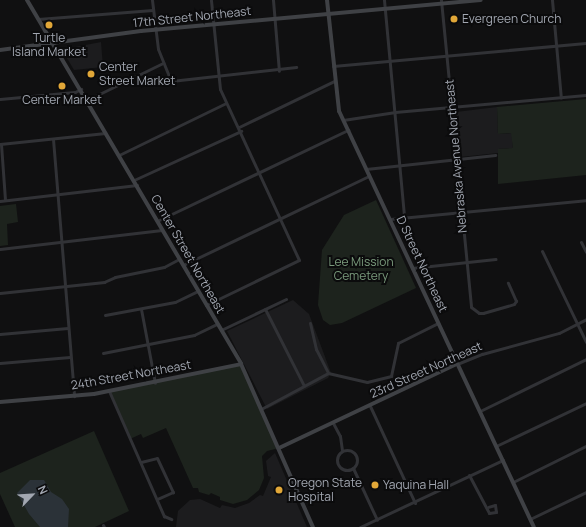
<!DOCTYPE html>
<html>
<head>
<meta charset="utf-8">
<style>
	body { margin:0 }
	#map { position:relative; width:586px; height:527px; overflow:hidden; background:#101011; font-family:Manrope,sans-serif }
	div>[style] { position:absolute }
	[style*='--x'] { left:calc(var(--x)*1px); top:calc(var(--y)*1px); width:calc(var(--w)*1px); rotate:calc(var(--a)*1deg) }
	.built>* { inset:0; background:#1c1c1e }
	.green>* { inset:0; background:#1d231d }
	.water>* { inset:0; background:#2b3238 }
	.street>* { height:3px; margin:-1.5px; padding:0 1.5px; transform-origin:1.5px; border-radius:1.5px; background:#313236 }
	.street>.ring { margin:-1.5px; padding:0; box-sizing:content-box; background:none; border:3px solid #313236; border-radius:50% }
	.secondary>* { height:4px; margin:-2px; padding:0 2px; transform-origin:2px; border-radius:2px; background:#3f4145 }
	.dots>* { width:11px; height:11px; translate:-50% -50%; box-sizing:border-box; border:2px solid #0b0b0c; border-radius:50% }
	span { translate:-50% -50%; white-space:nowrap; text-align:center; line-height:1.15; -webkit-text-stroke:4px #0b0b0c; paint-order:stroke }
	.street-label { font-size:12px; color:#a2a7b1 }
	.poi-label { font-size:12px; color:#a2a7b1 }
	.left { translate:0 -50%; text-align:left }
	.park-label { font-size:12px; color:#7a9a7c }
	.north { position:absolute; left:12px; top:475px; width:40px; height:40px; -webkit-text-stroke:3px #0b0b0c; paint-order:stroke; rotate:65deg; font-size:11px; font-weight:700; line-height:16px; text-align:center; color:#a2a7b1 }
	.north::after { content:''; display:block; margin:auto; width:14px; height:18px; background:#a2a7b1; clip-path:polygon(50% 0,100% 100%,50% 72%,0 100%) }
</style>
</head>
<body>
<div id="map">
	<div class="built">
		<i style="clip-path:polygon(101px 42px,103px 67px,74px 70px,64px 53px,65px 49px)"></i>
		<i style="clip-path:polygon(497px 107px,498px 134px,512px 133px,513px 148px,498px 149px,498px 153px,460px 157px,456px 112px)"></i>
		<i style="clip-path:polygon(293px 300px,309px 314px,331px 373px,328px 378px,267px 409px,227px 331px)"></i>
		<i style="clip-path:polygon(275px 453px,307px 527px,176px 527px,178px 511px,190px 500px,200px 499px,220px 508px,222px 505px,235px 508px,249px 503px,260px 495px,263px 496px,271px 477px,268px 476px,266px 461px)"></i>
	</div>
	<div class="green">
		<i style="clip-path:polygon(586px 99px,586px 175px,498px 184px,498px 149px,513px 148px,511px 133px,498px 134px,497px 107px)"></i>
		<i style="clip-path:polygon(376px 200px,416px 288px,342px 323px,330px 325px,323px 320px,318px 305px,322px 250px,344px 215px)"></i>
		<i style="clip-path:polygon(16px 204px,18px 222px,7px 224px,8px 245px,0 246px,0 206px)"></i>
		<i style="clip-path:polygon(241px 364px,279px 448px,267px 451px,262px 456px,264px 478px,259px 490px,247px 500px,233px 504px,220px 500px,220px 497px,211px 493px,209px 495px,199px 492px,198px 488px,193px 488px,166px 428px,143px 438px,141px 434px,130px 439px,109px 391px)"></i>
		<i style="clip-path:polygon(94px 431px,129px 511px,95px 527px,15px 527px,0 494px,0 473px)"></i>
	</div>
	<div class="water">
		<i style="clip-path:polygon(30px 480px,44px 480px,51px 492px,62px 499px,69px 509px,68px 527px,40px 527px,29px 514px,17px 493px)"></i>
	</div>
	<div class="street">
		<i style="--x:152;--y:0;--w:49;--a:83"></i>
		<i style="--x:158;--y:49;--w:35;--a:68"></i>
		<i style="--x:171;--y:81;--w:126;--a:-6.4"></i>
		<i style="--x:273;--y:0;--w:71;--a:85.2"></i>
		<i style="--x:384;--y:0;--w:217;--a:84.7"></i>
		<i style="--x:441;--y:0;--w:308;--a:84.4"></i>
		<i style="--x:471;--y:307;--w:10;--a:37"></i>
		<i style="--x:479;--y:313;--w:4;--a:0"></i>
		<i style="--x:483;--y:313;--w:32;--a:-16"></i>
		<i style="--x:514;--y:304;--w:4;--a:-56"></i>
		<i style="--x:516;--y:301;--w:20;--a:-114"></i>
		<i style="--x:552;--y:0;--w:98;--a:84.8"></i>
		<i style="--x:38;--y:19;--w:115;--a:-4.5"></i>
		<i style="--x:333;--y:66;--w:254;--a:-5.2"></i>
		<i style="--x:0;--y:99;--w:75;--a:-5.3"></i>
		<i style="--x:75;--y:92;--w:7;--a:-27"></i>
		<i style="--x:87;--y:100;--w:85;--a:-26"></i>
		<i style="--x:343;--y:120;--w:53;--a:-8.7"></i>
		<i style="--x:395;--y:112;--w:192;--a:-5.1"></i>
		<i style="--x:239;--y:127;--w:106;--a:-25.8"></i>
		<i style="--x:53;--y:139;--w:258;--a:85.3"></i>
		<i style="--x:0;--y:144;--w:106;--a:-6"></i>
		<i style="--x:1;--y:144;--w:56;--a:85.9"></i>
		<i style="--x:119;--y:155;--w:119;--a:-25.9"></i>
		<i style="--x:366;--y:169;--w:130;--a:-6.2"></i>
		<i style="--x:134;--y:180;--w:118;--a:-24.6"></i>
		<i style="--x:0;--y:201;--w:138;--a:-6.7"></i>
		<i style="--x:390;--y:219;--w:197;--a:-5.5"></i>
		<i style="--x:157;--y:221;--w:212;--a:-25.5"></i>
		<i style="--x:581;--y:242;--w:11;--a:63"></i>
		<i style="--x:0;--y:249;--w:163;--a:-6.7"></i>
		<i style="--x:542;--y:251;--w:101;--a:64.2"></i>
		<i style="--x:183;--y:265;--w:206;--a:-25.6"></i>
		<i style="--x:412;--y:268;--w:84;--a:-6.1"></i>
		<i style="--x:0;--y:293;--w:105;--a:-6"></i>
		<i style="--x:104;--y:282;--w:12;--a:-24"></i>
		<i style="--x:115;--y:277;--w:50;--a:-11.5"></i>
		<i style="--x:164;--y:267;--w:17;--a:-28"></i>
		<i style="--x:206;--y:305;--w:103;--a:-25.8"></i>
		<i style="--x:299;--y:260;--w:188;--a:-114.8"></i>
		<i style="--x:220;--y:89;--w:89;--a:-95.8"></i>
		<i style="--x:141;--y:309;--w:75;--a:79.3"></i>
		<i style="--x:265;--y:309;--w:86;--a:63.1"></i>
		<i style="--x:105;--y:315;--w:71;--a:-10.5"></i>
		<i style="--x:175;--y:302;--w:25;--a:-26"></i>
		<i style="--x:310;--y:323;--w:27;--a:77"></i>
		<i style="--x:316;--y:349;--w:27;--a:63"></i>
		<i style="--x:221;--y:330;--w:72;--a:-25.5"></i>
		<i style="--x:0;--y:334;--w:68;--a:-5"></i>
		<i style="--x:103;--y:353;--w:93;--a:-11.2"></i>
		<i style="--x:194;--y:335;--w:25;--a:-26"></i>
		<i style="--x:0;--y:363;--w:70;--a:-4.9"></i>
		<i style="--x:457;--y:364;--w:27;--a:-22"></i>
		<i style="--x:482;--y:354;--w:80;--a:-15.3"></i>
		<i style="--x:559;--y:333;--w:30;--a:-27"></i>
		<i style="--x:328;--y:373;--w:40;--a:13"></i>
		<i style="--x:367;--y:382;--w:25;--a:-14"></i>
		<i style="--x:391;--y:376;--w:34;--a:-78"></i>
		<i style="--x:398;--y:343;--w:45;--a:-26.6"></i>
		<i style="--x:109;--y:391;--w:137;--a:66.3"></i>
		<i style="--x:164;--y:516;--w:8;--a:23"></i>
		<i style="--x:370;--y:406;--w:107;--a:65.1"></i>
		<i style="--x:261;--y:409;--w:76;--a:-28.2"></i>
		<i style="--x:480;--y:411;--w:118;--a:-26.1"></i>
		<i style="--x:333;--y:423;--w:15;--a:62"></i>
		<i style="--x:340;--y:436;--w:14;--a:82"></i>
		<i style="--x:496;--y:446;--w:100;--a:-25.5"></i>
		<i class="ring" style="left:337px;top:450px;width:17px;height:17px"></i>
		<i style="--x:141;--y:462;--w:16;--a:-14"></i>
		<i style="--x:157;--y:458;--w:38;--a:65"></i>
		<i style="--x:173;--y:492;--w:17;--a:156"></i>
		<i style="--x:353;--y:468;--w:57;--a:65.2"></i>
		<i style="--x:469;--y:475;--w:43;--a:62.2"></i>
		<i style="--x:489;--y:513;--w:7;--a:-8"></i>
		<i style="--x:496;--y:512;--w:7;--a:-98"></i>
		<i style="--x:495;--y:505;--w:7;--a:164"></i>
		<i style="--x:513;--y:482;--w:81;--a:-26.3"></i>
		<i style="--x:530;--y:519;--w:62;--a:-25.7"></i>
		<i style="--x:103;--y:525;--w:2;--a:63"></i>
		<i style="--x:360;--y:527;--w:158;--a:-25.1"></i>
	</div>
	<div class="secondary">
		<i style="--x:27;--y:0;--w:422;--a:59.5"></i>
		<i style="--x:241;--y:364;--w:178;--a:66.2"></i>
		<i style="--x:327;--y:0;--w:112;--a:83.8"></i>
		<i style="--x:339;--y:111;--w:459;--a:64.9"></i>
		<i style="--x:0;--y:50;--w:142;--a:-7.7"></i>
		<i style="--x:141;--y:31;--w:341;--a:-5.2"></i>
		<i style="--x:0;--y:402;--w:94;--a:-4.9"></i>
		<i style="--x:94;--y:394;--w:150;--a:-11.5"></i>
		<i style="--x:279;--y:448;--w:197;--a:-25.3"></i>
	</div>
	<div class="dots">
		<i style="left:454px;top:19px;background:#e1a738"></i>
		<i style="left:49px;top:25px;background:#e1a738"></i>
		<i style="left:91px;top:74px;background:#e1a738"></i>
		<i style="left:62px;top:86px;background:#e1a738"></i>
		<i style="left:375px;top:485px;background:#e1a738"></i>
		<i style="left:279px;top:490px;background:#e1a738"></i>
	</div>
	<div class="street-label">
		<span style="left:192px;top:17px;rotate:-6deg">17th Street Northeast</span>
		<span style="left:456px;top:156px;rotate:-95deg">Nebraska Avenue Northeast</span>
		<span style="left:188px;top:254px;rotate:60deg">Center Street Northeast</span>
		<span style="left:422px;top:264px;rotate:65deg">D Street Northeast</span>
		<span style="left:426px;top:370px;rotate:-24deg">23rd Street Northeast</span>
		<span style="left:131px;top:375px;rotate:-10deg">24th Street Northeast</span>
	</div>
	<div class="poi-label">
		<span class="left" style="left:462px;top:19px">Evergreen Church</span>
		<span style="left:49px;top:45px">Turtle<br>Island Market</span>
		<span class="left" style="left:99px;top:74px">Center<br>Street Market</span>
		<span style="left:62px;top:100px">Center Market</span>
		<span class="left" style="left:288px;top:490px">Oregon State<br>Hospital</span>
		<span class="left" style="left:383px;top:485px">Yaquina Hall</span>
	</div>
	<div class="park-label">
		<span style="left:361px;top:269px">Lee Mission<br>Cemetery</span>
	</div>
	<div class="north">N</div>
</div>
</body>
</html>
